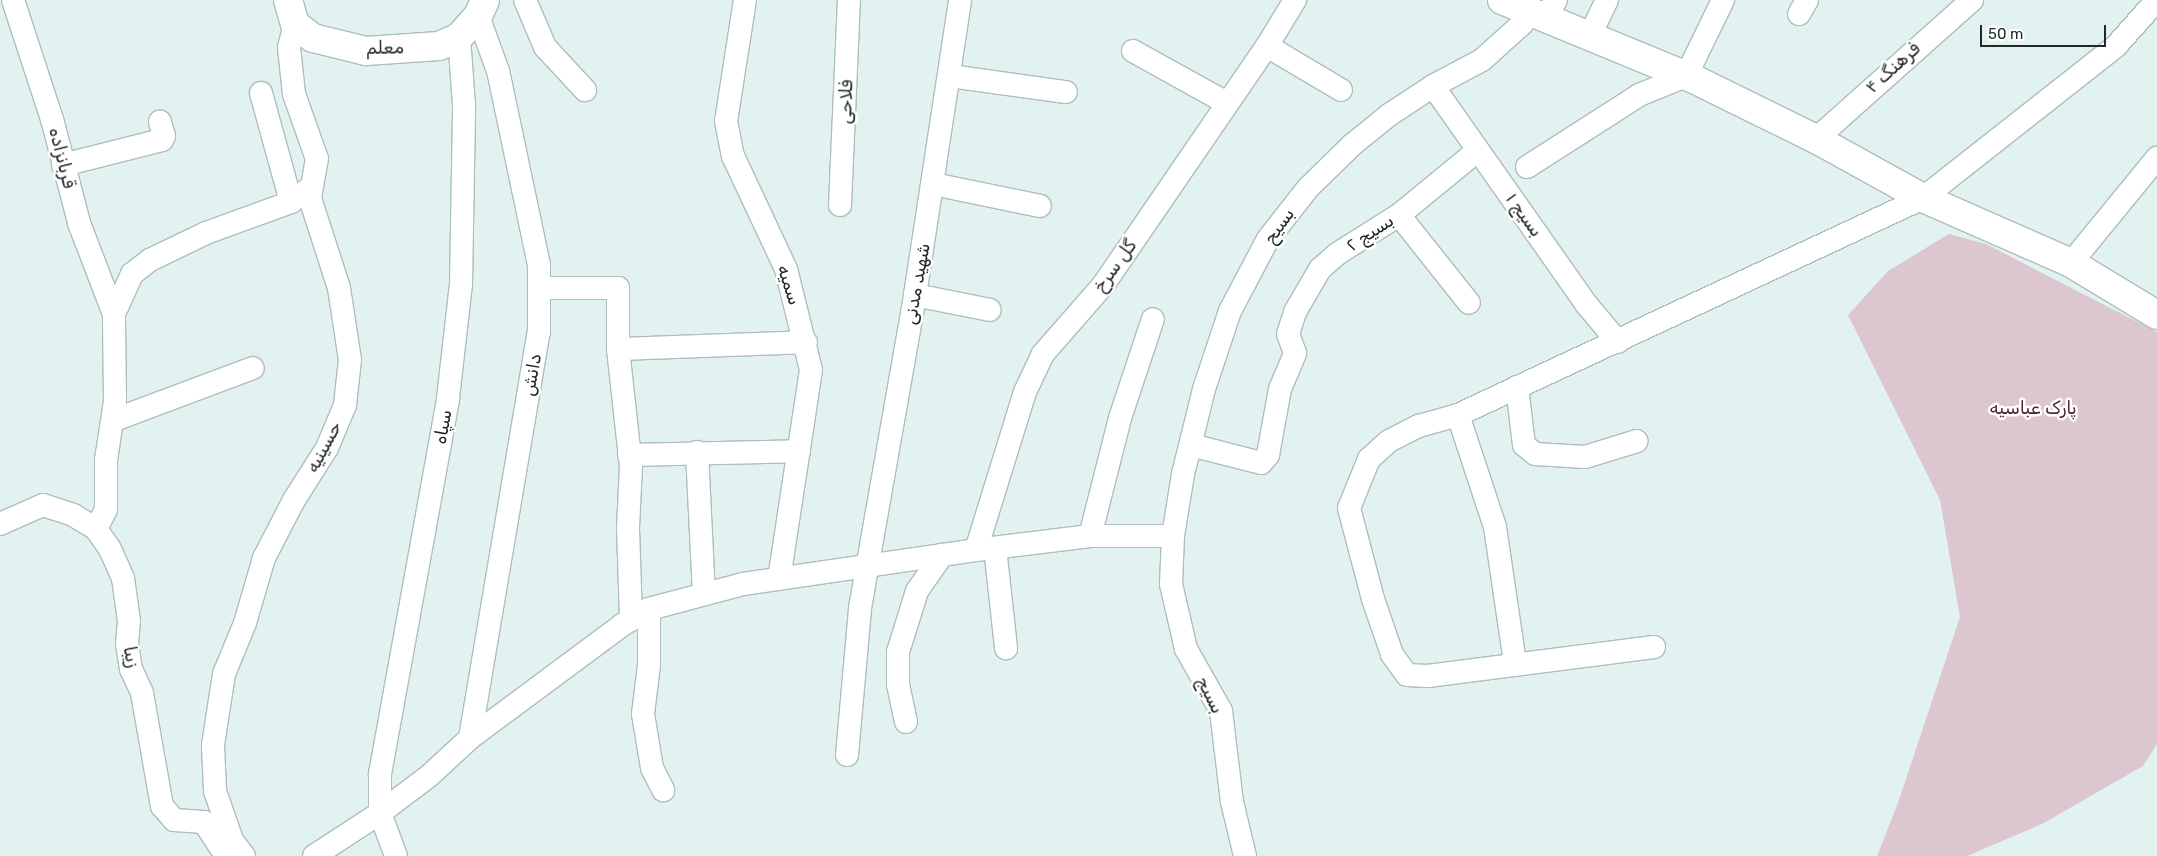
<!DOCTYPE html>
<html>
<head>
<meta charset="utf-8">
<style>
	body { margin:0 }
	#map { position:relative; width:2157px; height:856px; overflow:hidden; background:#e1f2f1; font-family:Rubik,Cairo,sans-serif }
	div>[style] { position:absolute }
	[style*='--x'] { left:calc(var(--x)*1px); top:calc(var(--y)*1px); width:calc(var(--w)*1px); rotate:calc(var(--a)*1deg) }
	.green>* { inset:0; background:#dcc6cf }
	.roads { filter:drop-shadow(1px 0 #aebebd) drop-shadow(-1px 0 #aebebd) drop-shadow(0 1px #aebebd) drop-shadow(0 -1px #aebebd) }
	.minor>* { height:22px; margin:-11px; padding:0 11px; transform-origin:11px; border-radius:11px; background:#fff }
	.major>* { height:28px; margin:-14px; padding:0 14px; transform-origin:14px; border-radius:14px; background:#fff }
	span { translate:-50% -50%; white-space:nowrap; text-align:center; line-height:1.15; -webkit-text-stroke:5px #fff; paint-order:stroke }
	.street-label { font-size:18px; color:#222828 }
	.park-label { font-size:18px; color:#51263b }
	.scale { position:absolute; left:1980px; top:25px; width:126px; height:22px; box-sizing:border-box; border:2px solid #222828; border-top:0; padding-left:6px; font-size:15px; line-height:18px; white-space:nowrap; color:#222828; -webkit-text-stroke:4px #fff; paint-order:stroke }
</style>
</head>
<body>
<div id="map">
	<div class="green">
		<i style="clip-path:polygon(1949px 234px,1986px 244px,2157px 332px,2157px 744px,2143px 766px,2042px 824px,1967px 856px,1877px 856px,1898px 803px,1960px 617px,1940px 500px,1848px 315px,1888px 271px)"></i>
	</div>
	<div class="roads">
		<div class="minor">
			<i style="--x:13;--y:0;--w:125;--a:71.9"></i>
			<i style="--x:52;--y:119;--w:107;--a:75.4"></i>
			<i style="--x:79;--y:223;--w:97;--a:69"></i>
			<i style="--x:525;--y:0;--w:51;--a:66.9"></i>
			<i style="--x:545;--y:47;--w:59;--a:47.1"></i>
			<i style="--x:745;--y:0;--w:122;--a:98.9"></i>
			<i style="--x:726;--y:121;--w:36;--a:79"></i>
			<i style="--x:733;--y:156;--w:125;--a:64.9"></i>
			<i style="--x:786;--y:269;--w:104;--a:76.1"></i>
			<i style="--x:811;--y:370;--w:211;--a:98.7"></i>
			<i style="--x:1799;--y:14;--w:16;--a:-60"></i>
			<i style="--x:1544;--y:20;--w:23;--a:-59"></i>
			<i style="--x:1589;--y:37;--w:41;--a:-64.1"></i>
			<i style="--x:1267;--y:46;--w:86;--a:30.7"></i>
			<i style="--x:1133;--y:51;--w:107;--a:29"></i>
			<i style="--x:950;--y:76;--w:117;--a:7.9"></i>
			<i style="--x:1433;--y:86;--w:268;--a:54.9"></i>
			<i style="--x:1587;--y:305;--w:48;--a:50"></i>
			<i style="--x:261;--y:93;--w:113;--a:74.6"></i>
			<i style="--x:1816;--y:139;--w:209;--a:-41.7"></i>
			<i style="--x:63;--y:165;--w:102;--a:-14.2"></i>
			<i style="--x:162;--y:140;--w:4;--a:-63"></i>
			<i style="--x:164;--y:136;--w:15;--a:-106"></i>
			<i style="--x:1527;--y:167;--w:133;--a:-32.7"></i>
			<i style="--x:1639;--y:95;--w:51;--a:-22"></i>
			<i style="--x:1686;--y:76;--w:85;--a:-64"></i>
			<i style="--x:933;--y:184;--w:109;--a:11.6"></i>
			<i style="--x:840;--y:205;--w:205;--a:-87.5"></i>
			<i style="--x:1399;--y:215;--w:112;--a:51.5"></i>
			<i style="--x:2071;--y:263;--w:136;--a:-50.7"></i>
			<i style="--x:539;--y:288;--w:79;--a:0"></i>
			<i style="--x:618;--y:288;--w:61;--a:90"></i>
			<i style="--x:618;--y:349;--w:118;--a:83.7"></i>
			<i style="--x:631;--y:466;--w:62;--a:92.8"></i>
			<i style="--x:628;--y:528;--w:92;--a:88.1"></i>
			<i style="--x:915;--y:295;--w:76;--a:11.3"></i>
			<i style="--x:618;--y:349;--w:188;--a:-2.1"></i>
			<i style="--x:1517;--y:387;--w:58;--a:83.1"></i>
			<i style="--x:1524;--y:445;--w:14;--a:39"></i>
			<i style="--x:1535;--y:454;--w:50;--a:3.4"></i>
			<i style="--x:1585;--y:457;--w:54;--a:-17.1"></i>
			<i style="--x:1458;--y:415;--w:118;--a:71.7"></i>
			<i style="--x:1495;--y:527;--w:137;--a:81.6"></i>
			<i style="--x:114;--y:420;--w:148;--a:-20.5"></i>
			<i style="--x:1191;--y:445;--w:72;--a:14.4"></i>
			<i style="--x:1261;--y:463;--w:11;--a:-49"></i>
			<i style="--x:1268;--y:455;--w:67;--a:-79.7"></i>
			<i style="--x:1280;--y:389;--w:39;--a:-67"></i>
			<i style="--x:1295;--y:353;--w:20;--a:-110"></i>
			<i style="--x:1288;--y:334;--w:23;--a:-72"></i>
			<i style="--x:1295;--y:312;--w:50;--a:-59.8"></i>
			<i style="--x:1320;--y:269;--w:23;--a:-41"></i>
			<i style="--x:1337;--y:254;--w:73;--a:-32.2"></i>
			<i style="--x:1399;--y:215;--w:101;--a:-39.4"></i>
			<i style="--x:697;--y:452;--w:141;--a:87.2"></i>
			<i style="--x:629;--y:455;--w:170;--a:-1.3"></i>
			<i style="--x:0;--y:524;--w:47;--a:-23.8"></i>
			<i style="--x:43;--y:505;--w:32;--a:18"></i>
			<i style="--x:73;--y:515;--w:27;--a:31"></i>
			<i style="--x:96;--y:529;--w:24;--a:55"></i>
			<i style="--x:110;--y:549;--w:32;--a:66"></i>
			<i style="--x:123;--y:578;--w:43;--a:82.1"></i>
			<i style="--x:129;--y:621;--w:23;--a:95"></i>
			<i style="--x:127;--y:644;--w:25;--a:81"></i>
			<i style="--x:131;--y:669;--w:26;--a:65"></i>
			<i style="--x:142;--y:693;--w:115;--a:80"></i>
			<i style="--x:162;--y:806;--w:18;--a:49"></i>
			<i style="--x:174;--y:820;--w:30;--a:4"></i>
			<i style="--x:204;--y:822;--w:40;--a:57.1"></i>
			<i style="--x:96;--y:529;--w:22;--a:-63"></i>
			<i style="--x:106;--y:509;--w:49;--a:-90"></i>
			<i style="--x:106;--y:460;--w:60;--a:-81.3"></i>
			<i style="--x:115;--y:401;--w:87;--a:-90.7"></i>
			<i style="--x:114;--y:314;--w:44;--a:-65.8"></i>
			<i style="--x:132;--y:274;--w:23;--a:-38"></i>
			<i style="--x:150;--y:260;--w:62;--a:-25.7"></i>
			<i style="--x:206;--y:233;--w:90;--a:-20"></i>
			<i style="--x:291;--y:202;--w:26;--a:-37"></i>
			<i style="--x:1090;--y:536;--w:122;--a:-75.7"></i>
			<i style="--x:1120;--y:418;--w:104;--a:-71.6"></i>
			<i style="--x:995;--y:548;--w:101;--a:83.7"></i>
			<i style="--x:976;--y:550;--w:165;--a:-72.8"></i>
			<i style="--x:1025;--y:392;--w:42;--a:-64.7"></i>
			<i style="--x:1043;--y:354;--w:93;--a:-48.9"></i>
			<i style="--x:1104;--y:284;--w:288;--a:-55.6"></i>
			<i style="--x:1267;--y:46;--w:54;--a:-58.7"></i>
			<i style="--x:649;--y:609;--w:56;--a:90"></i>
			<i style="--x:649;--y:665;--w:49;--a:97"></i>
			<i style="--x:643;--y:714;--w:55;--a:80.5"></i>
			<i style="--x:652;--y:768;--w:25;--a:63"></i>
			<i style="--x:1654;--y:647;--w:228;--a:172.7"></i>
			<i style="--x:1428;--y:676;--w:21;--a:-177"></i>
			<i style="--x:1407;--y:675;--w:26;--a:-126"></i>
			<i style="--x:1392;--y:654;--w:58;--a:-109.1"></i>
			<i style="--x:1373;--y:599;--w:94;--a:-104.8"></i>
			<i style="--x:1349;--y:508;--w:53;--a:-67.8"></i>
			<i style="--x:1369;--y:459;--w:27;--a:-42"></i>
			<i style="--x:1389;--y:441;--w:34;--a:-27"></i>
			<i style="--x:1419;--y:426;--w:41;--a:-15.8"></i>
			<i style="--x:1458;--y:415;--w:513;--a:-25.02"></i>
			<i style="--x:1923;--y:198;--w:246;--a:-38.2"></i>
			<i style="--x:2116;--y:46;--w:62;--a:-48.3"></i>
			<i style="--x:906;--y:722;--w:38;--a:-102"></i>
			<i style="--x:898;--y:685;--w:33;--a:-90"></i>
			<i style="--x:898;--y:652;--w:64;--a:-72.7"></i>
			<i style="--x:917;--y:591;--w:44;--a:-55.2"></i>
			<i style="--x:470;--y:738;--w:412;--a:-80.4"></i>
			<i style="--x:539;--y:332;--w:67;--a:-90"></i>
			<i style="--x:539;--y:265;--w:198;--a:-101.9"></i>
			<i style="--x:498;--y:71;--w:59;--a:-110"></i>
			<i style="--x:847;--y:755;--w:148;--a:-84.9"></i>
			<i style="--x:860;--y:608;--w:318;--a:-80"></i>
			<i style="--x:915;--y:295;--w:298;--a:-81.3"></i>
			<i style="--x:244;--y:856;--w:20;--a:-127"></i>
			<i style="--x:232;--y:840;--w:52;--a:-109.1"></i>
			<i style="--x:215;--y:791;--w:46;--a:-92.5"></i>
			<i style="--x:213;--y:745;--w:72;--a:-81.2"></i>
			<i style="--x:224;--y:674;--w:55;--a:-67.6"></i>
			<i style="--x:245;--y:623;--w:68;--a:-73.7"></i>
			<i style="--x:264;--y:558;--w:65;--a:-62.7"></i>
			<i style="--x:294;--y:500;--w:62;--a:-57.6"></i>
			<i style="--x:327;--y:448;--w:47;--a:-67.3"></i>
			<i style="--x:345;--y:405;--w:45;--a:-83.7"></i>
			<i style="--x:350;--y:360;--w:73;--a:-98.7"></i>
			<i style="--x:339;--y:288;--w:95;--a:-107.9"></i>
			<i style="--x:310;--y:198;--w:40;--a:-80"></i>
			<i style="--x:317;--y:159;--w:69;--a:-109.5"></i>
			<i style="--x:294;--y:94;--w:47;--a:-96.1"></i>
			<i style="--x:289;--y:47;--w:24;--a:-75"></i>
			<i style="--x:314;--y:856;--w:79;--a:-33.1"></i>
			<i style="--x:380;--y:813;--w:61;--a:-37.1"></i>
			<i style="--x:429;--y:776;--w:56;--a:-42.8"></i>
			<i style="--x:470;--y:738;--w:189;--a:-36.6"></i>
			<i style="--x:622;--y:625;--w:31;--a:-31"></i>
			<i style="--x:649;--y:609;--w:97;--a:-14.9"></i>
			<i style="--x:743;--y:584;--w:235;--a:-8.3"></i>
			<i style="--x:976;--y:550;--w:115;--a:-7"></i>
			<i style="--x:1090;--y:536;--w:83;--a:0"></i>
			<i style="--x:396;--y:856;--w:46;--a:-110.4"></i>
			<i style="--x:380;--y:813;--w:39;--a:-90"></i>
			<i style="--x:380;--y:774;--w:382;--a:-79.7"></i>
			<i style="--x:448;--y:398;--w:115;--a:-83.5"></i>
			<i style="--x:461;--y:284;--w:179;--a:-89"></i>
			<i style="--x:464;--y:105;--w:68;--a:-94.2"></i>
			<i style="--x:1245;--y:856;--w:56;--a:-103.5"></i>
			<i style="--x:1232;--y:802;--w:92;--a:-96.9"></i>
			<i style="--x:1221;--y:711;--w:71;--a:-119.4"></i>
			<i style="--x:1186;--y:649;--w:67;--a:-103"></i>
			<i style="--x:1171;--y:584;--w:48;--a:-87.6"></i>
			<i style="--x:1173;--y:536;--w:63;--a:-80.8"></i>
			<i style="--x:1183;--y:474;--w:88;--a:-76.1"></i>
			<i style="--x:1204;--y:389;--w:82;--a:-71.6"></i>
			<i style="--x:1230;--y:311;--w:81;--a:-62.2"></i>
			<i style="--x:1268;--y:239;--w:65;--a:-51.9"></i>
			<i style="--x:1308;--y:188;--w:62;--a:-44.3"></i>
			<i style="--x:1352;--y:145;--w:48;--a:-39"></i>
			<i style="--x:1389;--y:115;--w:53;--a:-33.4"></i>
			<i style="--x:1433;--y:86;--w:55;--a:-28"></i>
			<i style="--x:1482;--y:60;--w:54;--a:-42"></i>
			<i style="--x:1522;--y:24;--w:13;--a:-61"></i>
		</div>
		<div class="major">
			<i style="--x:288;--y:0;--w:25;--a:74"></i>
			<i style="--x:295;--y:24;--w:23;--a:38"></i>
			<i style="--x:313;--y:38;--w:55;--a:13.8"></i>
			<i style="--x:366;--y:51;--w:73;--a:-3.9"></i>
			<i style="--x:439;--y:46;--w:22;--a:-24"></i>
			<i style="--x:459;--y:37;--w:28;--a:-48"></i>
			<i style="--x:478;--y:16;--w:17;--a:-66"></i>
			<i style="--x:1502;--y:0;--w:210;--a:22.4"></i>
			<i style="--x:1696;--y:80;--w:134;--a:26.2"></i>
			<i style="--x:1816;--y:139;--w:122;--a:28.9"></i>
			<i style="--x:1923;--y:198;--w:162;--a:23.7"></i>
			<i style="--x:2071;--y:263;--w:100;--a:31.2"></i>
		</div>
	</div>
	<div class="street-label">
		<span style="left:385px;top:48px;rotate:-1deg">معلم</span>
		<span style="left:1893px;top:68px;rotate:-42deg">فرهنگ ۴</span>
		<span style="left:846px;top:102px;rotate:-88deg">فلاحی</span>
		<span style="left:62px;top:158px;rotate:76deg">قربانزاده</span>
		<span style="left:1524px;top:215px;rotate:54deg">بسیج ۱</span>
		<span style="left:1279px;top:226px;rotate:-54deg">بسیح</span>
		<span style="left:1370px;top:233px;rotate:-33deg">بسیج ۲</span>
		<span style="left:1115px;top:266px;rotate:-54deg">گل سرخ</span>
		<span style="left:917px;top:284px;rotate:-80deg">شهید مدنی</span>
		<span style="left:789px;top:285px;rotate:72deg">سمیه</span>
		<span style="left:532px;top:375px;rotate:-80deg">دانش</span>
		<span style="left:443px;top:427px;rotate:-80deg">سپاه</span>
		<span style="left:324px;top:447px;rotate:-62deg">حسینیه</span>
		<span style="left:131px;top:657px;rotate:80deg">زیبا</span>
		<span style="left:1210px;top:695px;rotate:64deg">بسیج</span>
	</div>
	<div class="park-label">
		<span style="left:2033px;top:408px">پارک عباسیه</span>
	</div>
	<div class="scale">50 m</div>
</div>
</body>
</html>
